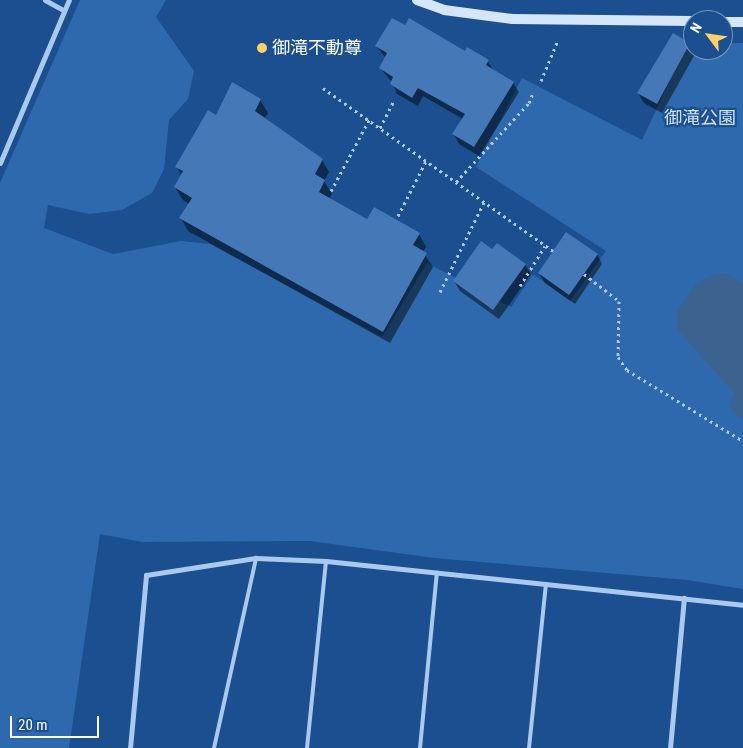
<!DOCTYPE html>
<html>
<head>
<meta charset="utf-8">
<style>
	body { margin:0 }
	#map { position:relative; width:743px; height:748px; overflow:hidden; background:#1b4f8f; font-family:"Roboto Condensed","Noto Sans JP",sans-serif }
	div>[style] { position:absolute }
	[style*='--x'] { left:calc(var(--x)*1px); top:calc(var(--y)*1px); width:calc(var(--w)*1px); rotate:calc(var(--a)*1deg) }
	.green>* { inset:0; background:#2e69ad }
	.water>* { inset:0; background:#3c6290 }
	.shadow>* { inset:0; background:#0007 }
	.building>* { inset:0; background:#4478b7 }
	.path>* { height:3px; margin-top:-1.5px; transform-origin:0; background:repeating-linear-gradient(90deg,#a9c9ee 0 2.5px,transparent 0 6.5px) }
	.lane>* { height:4px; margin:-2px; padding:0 2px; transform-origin:2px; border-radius:2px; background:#a9c9ee }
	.street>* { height:5px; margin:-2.5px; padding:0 2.5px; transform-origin:2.5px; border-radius:2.5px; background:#a9c9ee }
	.secondary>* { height:10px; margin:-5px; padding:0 5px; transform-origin:5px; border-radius:5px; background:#d6e6fa }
	.dots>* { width:14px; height:14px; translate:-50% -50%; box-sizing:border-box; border:2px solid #1b4f8f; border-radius:50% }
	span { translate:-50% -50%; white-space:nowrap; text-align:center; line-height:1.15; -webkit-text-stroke:4.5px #1b4f8f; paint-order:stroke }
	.poi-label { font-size:18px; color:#fff }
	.left { translate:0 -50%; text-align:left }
	.park-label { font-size:18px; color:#cfe3fa }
	.north { position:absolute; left:683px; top:10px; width:50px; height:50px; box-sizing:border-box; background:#1b4f8f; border:1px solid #7695bc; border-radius:50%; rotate:301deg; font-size:14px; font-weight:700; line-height:20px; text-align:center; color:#fff }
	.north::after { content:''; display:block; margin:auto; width:18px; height:22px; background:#ffd166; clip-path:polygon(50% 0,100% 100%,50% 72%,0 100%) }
	.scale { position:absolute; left:10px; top:716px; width:89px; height:22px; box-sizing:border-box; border:2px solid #fff; border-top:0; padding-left:6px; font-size:15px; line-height:18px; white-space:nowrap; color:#fff; -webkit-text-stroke:4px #1b4f8f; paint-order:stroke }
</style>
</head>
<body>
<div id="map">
	<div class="green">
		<i style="clip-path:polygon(80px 0,166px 0,156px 17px,194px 71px,188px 99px,169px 120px,164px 169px,152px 193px,122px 210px,89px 214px,48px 205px,44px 228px,113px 254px,181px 241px,210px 244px,382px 337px,427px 263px,511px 307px,533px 274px,570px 301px,606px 251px,476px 167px,522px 78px,642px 140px,688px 42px,693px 42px,693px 50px,723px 50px,723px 43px,743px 43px,743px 589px,687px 580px,434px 558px,310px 541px,142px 542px,100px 534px,69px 748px,0 748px,0 183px)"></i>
	</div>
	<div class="water">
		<i style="clip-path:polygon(726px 274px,743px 283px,743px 418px,732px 412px,730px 404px,734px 393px,677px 329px,677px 312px,697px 282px,713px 275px)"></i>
	</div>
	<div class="shadow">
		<i style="clip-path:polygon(673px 35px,690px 44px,695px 54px,662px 113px,644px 103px,638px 93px)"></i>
		<i style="clip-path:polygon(376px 46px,465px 52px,488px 61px,493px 70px,513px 83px,519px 92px,479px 156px,459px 144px,454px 134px,463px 119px,423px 96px,418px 106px,397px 94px,392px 82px,380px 68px,386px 58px)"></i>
		<i style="clip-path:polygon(260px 100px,268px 113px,264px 119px,322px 160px,329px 172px,324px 181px,332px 194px,329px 199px,368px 220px,419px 234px,426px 247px,423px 252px,433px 267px,390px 343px,188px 231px,181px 218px,189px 204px,183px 200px,175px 187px,182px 176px,177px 167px,217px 117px)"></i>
		<i style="clip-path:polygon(492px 251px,525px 265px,531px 274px,499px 319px,460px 291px,454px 281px)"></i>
		<i style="clip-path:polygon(597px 254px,602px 264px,575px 304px,545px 283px,539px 273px)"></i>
	</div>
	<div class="building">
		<i style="clip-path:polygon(392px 18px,405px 25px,409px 18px,465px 51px,467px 47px,489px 60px,486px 65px,514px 82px,474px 147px,452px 134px,465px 114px,418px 88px,412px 98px,390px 84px,393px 77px,379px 68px,387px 53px,375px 46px)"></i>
		<i style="clip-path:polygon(673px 33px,690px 43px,657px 104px,637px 93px)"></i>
		<i style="clip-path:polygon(232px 82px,261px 99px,255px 111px,323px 159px,315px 174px,325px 180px,319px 192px,367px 219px,374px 207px,420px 233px,413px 245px,427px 253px,383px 332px,179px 218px,192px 198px,174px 187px,183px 171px,175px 167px,208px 110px,216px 115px)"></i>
		<i style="clip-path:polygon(566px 232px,598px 254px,569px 295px,538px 273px)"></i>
		<i style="clip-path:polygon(481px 241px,492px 249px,497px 243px,526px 264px,493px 310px,453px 281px)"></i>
	</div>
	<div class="path">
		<i style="--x:541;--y:81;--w:44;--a:-67.5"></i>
		<i style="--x:323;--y:88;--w:282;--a:35.3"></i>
		<i style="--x:380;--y:128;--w:30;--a:-63"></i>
		<i style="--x:456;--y:182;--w:108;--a:-47.3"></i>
		<i style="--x:529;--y:103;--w:11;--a:-68"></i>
		<i style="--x:331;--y:191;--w:81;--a:-61.8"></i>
		<i style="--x:398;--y:216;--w:62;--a:-63"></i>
		<i style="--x:584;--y:274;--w:44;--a:37.6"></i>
		<i style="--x:619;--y:301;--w:56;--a:91"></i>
		<i style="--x:618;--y:357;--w:16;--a:55"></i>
		<i style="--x:627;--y:370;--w:136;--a:31.5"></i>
		<i style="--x:520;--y:286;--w:47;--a:-58"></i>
		<i style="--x:440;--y:292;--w:100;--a:-63.9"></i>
	</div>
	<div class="lane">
		<i style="--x:214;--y:748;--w:195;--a:-77.5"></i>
		<i style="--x:307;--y:748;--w:188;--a:-84.2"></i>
		<i style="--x:420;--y:748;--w:176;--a:-84.5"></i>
		<i style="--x:529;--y:748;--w:165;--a:-84.1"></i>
	</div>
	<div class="street">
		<i style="--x:45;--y:0;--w:21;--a:29"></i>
		<i style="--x:0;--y:163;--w:177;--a:-67.1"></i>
		<i style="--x:130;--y:748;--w:174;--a:-84.7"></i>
		<i style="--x:146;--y:575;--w:111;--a:-8.8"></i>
		<i style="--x:256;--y:558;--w:70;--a:2.5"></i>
		<i style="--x:326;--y:561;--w:419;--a:6"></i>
		<i style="--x:670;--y:748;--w:151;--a:-84.7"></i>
	</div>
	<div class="secondary">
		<i style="--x:417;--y:0;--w:29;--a:20"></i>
		<i style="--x:444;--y:10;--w:69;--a:7.5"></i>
		<i style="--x:512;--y:19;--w:181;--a:0.6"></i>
		<i style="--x:723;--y:22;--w:20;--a:0"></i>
	</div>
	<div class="dots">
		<i style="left:262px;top:48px;background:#ffd166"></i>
	</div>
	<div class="poi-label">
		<span class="left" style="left:272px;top:48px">御滝不動尊</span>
	</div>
	<div class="park-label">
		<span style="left:700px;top:118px">御滝公園</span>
	</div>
	<div class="north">N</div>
	<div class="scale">20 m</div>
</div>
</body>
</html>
